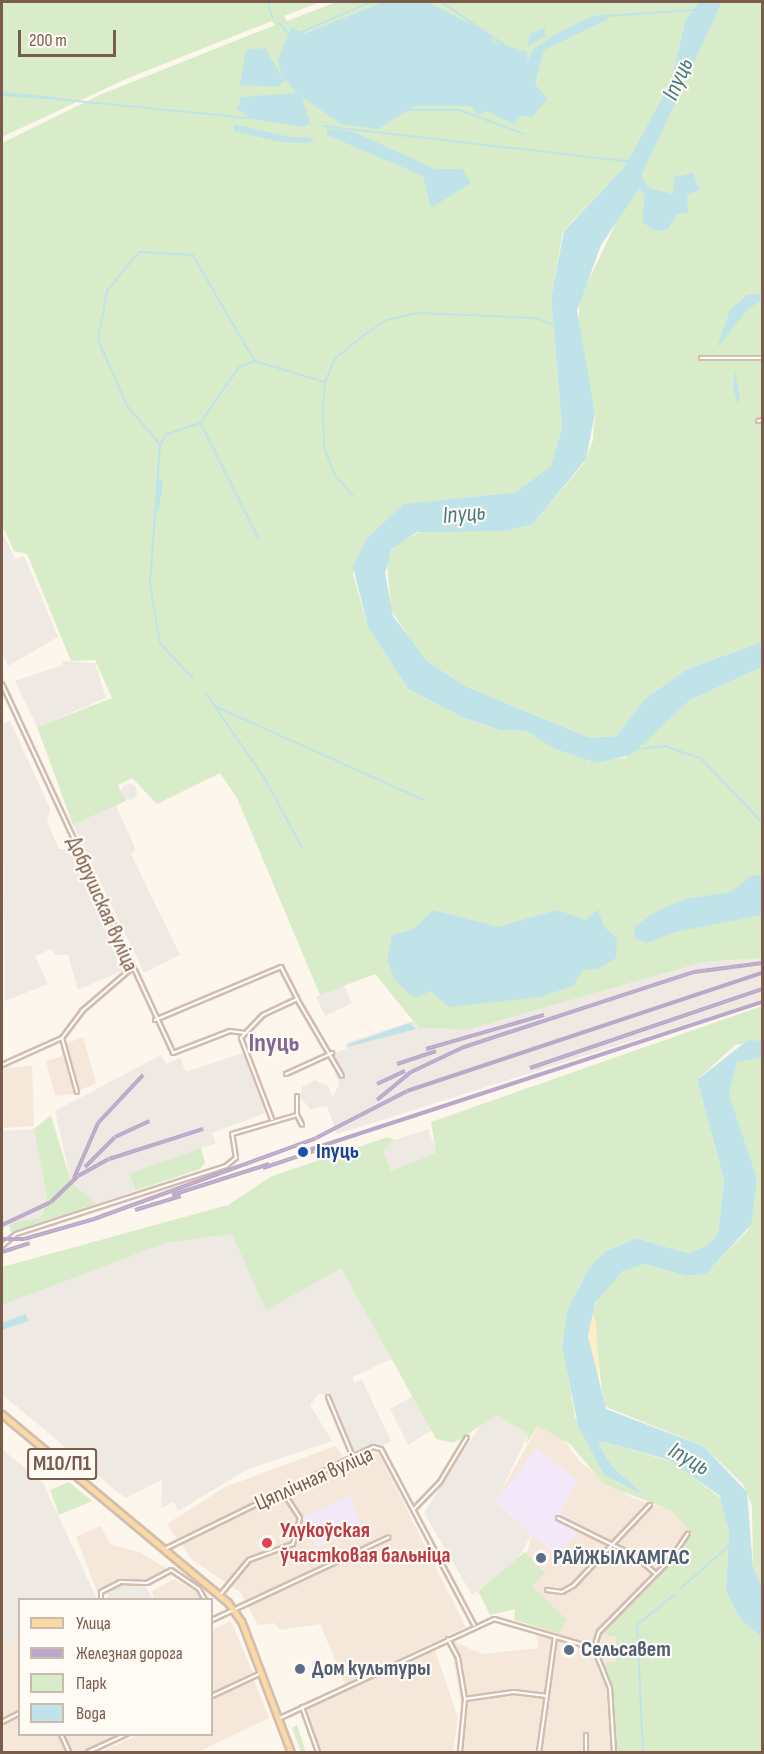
<!DOCTYPE html>
<html>
<head>
<meta charset="utf-8">
<style>
	body { margin:0 }
	#map { position:relative; width:764px; height:1754px; overflow:hidden; background:#fdf6ec; font-family:"Sofia Sans Condensed",sans-serif }
	div>[style] { position:absolute }
	[style*='--x'] { left:calc(var(--x)*1px); top:calc(var(--y)*1px); width:calc(var(--w)*1px); rotate:calc(var(--a)*1deg) }
	.residential>* { inset:0; background:#f5e8da }
	.industrial>* { inset:0; background:#efe9e4 }
	.round { border-radius:50% }
	.education>* { inset:0; background:#f3e8fa }
	.green>* { inset:0; background:#d8ecc9 }
	.sand>* { inset:0; background:#fcefc7 }
	.water>* { inset:0; background:#bfe3e8 }
	.stream>* { height:1.5px; margin:-0.75px; padding:0 0.75px; transform-origin:0.75px; border-radius:0.75px; background:#bfe3e8 }
	.roads { filter:drop-shadow(2px 0 #d1beb0) drop-shadow(-2px 0 #d1beb0) drop-shadow(0 2px #d1beb0) drop-shadow(0 -2px #d1beb0) }
	.street>* { height:2px; margin:-1px; padding:0 1px; transform-origin:1px; border-radius:1px; background:#fff }
	.primary>* { height:4.5px; margin:-2.25px; padding:0 2.25px; transform-origin:2.25px; border-radius:2.25px; background:#fbd9a5 }
	.rail>* { height:4px; margin-top:-2px; transform-origin:0; background:repeating-linear-gradient(90deg,#fffaf3 0 4.5px,#b9a8c9 0 9px); box-sizing:border-box; border-block:2px solid #b9a8c9 }
	.dots>* { width:16px; height:16px; translate:-50% -50%; box-sizing:border-box; border:3px solid #fffaf3; border-radius:50% }
	span { translate:-50% -50%; white-space:nowrap; text-align:center; line-height:1.15; -webkit-text-stroke:4.5px #fffaf3; paint-order:stroke }
	.shield-label span { padding:2px 4px; background:#fffaf3; border:2px solid; border-radius:4px; -webkit-text-stroke-width:0 }
	.shield-label { font-size:21px; color:#7a5c4d; font-weight:700 }
	.street-label { font-size:22px; color:#7a5c4d }
	.transit-label { font-size:22px; color:#164399; font-weight:700 }
	.left { translate:0 -50%; text-align:left }
	.health-label { font-size:22px; color:#be3a42; font-weight:700 }
	.service-label { font-size:22px; color:#4e5e75; font-weight:700 }
	.water-label { font-size:24px; color:#437c86; font-style:italic }
	.quarter-label { font-size:26px; color:#846695; font-weight:700 }
	.frame { position:absolute; inset:0; border:3px solid #7a5c4d; pointer-events:none }
	.legend { position:absolute; left:18px; top:1598px; width:195px; height:138px; box-sizing:border-box; background:#fffaf3; border:2px solid #cabbb1; margin:0; padding:8px 10px; list-style:none; font-size:18px; color:#7a5c4d }
	.legend li { display:flex; align-items:center; gap:12px; height:30px }
	.legend b { width:30px; border:2px solid #cabbb1 }
	.scale { position:absolute; left:18px; top:30px; width:98px; height:27px; box-sizing:border-box; border:3px solid #7a5c4d; border-top:0; padding-left:8px; font-size:18px; line-height:21px; white-space:nowrap; color:#7a5c4d; -webkit-text-stroke:4px #fffaf3; paint-order:stroke }
</style>
</head>
<body>
<div id="map">
	<div class="residential">
		<i style="clip-path:polygon(83px 1037px,96px 1083px,78px 1091px,63px 1045px)"></i>
		<i style="clip-path:polygon(63px 1056px,74px 1094px,55px 1096px,46px 1061px)"></i>
		<i style="clip-path:polygon(32px 1066px,34px 1126px,4px 1128px,2px 1068px)"></i>
		<i style="clip-path:polygon(538px 1426px,560px 1435px,582px 1464px,631px 1497px,673px 1511px,692px 1534px,604px 1633px,616px 1636px,616px 1661px,603px 1663px,612px 1687px,616px 1752px,456px 1752px,461px 1704px,450px 1640px,482px 1654px,538px 1648px,526px 1556px,532px 1534px,496px 1501px)"></i>
		<i style="clip-path:polygon(335px 1446px,349px 1464px,378px 1452px,466px 1627px,345px 1684px,320px 1624px,280px 1630px,274px 1623px,258px 1625px,240px 1592px,191px 1559px,167px 1524px,225px 1487px)"></i>
		<i style="clip-path:polygon(100px 1526px,111px 1545px,140px 1552px,167px 1569px,145px 1582px,126px 1580px,98px 1594px,76px 1537px)"></i>
		<i style="clip-path:polygon(174px 1579px,197px 1592px,201px 1599px,154px 1599px,152px 1591px)"></i>
		<i style="clip-path:polygon(231px 1621px,253px 1673px,212px 1693px,212px 1630px)"></i>
		<i style="clip-path:polygon(19px 1637px,19px 1711px,2px 1719px,2px 1646px)"></i>
		<i style="clip-path:polygon(434px 1647px,458px 1718px,453px 1752px,321px 1752px,304px 1709px)"></i>
		<i style="clip-path:polygon(254px 1680px,269px 1718px,198px 1752px,100px 1752px,138px 1735px,212px 1734px,212px 1700px)"></i>
		<i style="clip-path:polygon(19px 1716px,20px 1734px,60px 1735px,68px 1752px,2px 1752px,2px 1725px)"></i>
		<i style="clip-path:polygon(62px 1735px,122px 1735px,83px 1752px,71px 1752px)"></i>
	</div>
	<div class="industrial">
		<i style="clip-path:polygon(2px 531px,15px 559px,24px 556px,58px 637px,8px 666px,2px 652px)"></i>
		<i style="clip-path:polygon(62px 661px,95px 663px,106px 698px,37px 727px,15px 681px,63px 665px)"></i>
		<i style="clip-path:polygon(10px 721px,50px 808px,47px 821px,59px 849px,68px 849px,116px 953px,118px 967px,124px 970px,78px 990px,68px 955px,55px 955px,51px 949px,35px 956px,48px 984px,5px 1001px,2px 725px)"></i>
		<i class="round" style="left:121px;top:784px;width:16px;height:16px"></i>
		<i style="clip-path:polygon(116px 806px,136px 850px,131px 854px,180px 955px,144px 973px,73px 825px)"></i>
		<i style="clip-path:polygon(762px 958px,762px 1000px,337px 1134px,327px 1106px,310px 1109px,300px 1097px,302px 1087px,315px 1080px,329px 1087px,332px 1098px,339px 1085px,330px 1055px,346px 1049px,346px 1043px,413px 1021px,419px 1028px,522px 1014px,704px 962px)"></i>
		<i style="clip-path:polygon(343px 984px,352px 1003px,325px 1016px,316px 997px)"></i>
		<i style="clip-path:polygon(243px 1053px,265px 1113px,212px 1133px,216px 1143px,130px 1173px,135px 1191px,96px 1204px,71px 1182px,55px 1111px,161px 1055px,166px 1064px,180px 1058px,186px 1072px)"></i>
		<i style="clip-path:polygon(34px 1129px,47px 1198px,41px 1218px,2px 1228px,2px 1131px)"></i>
		<i style="clip-path:polygon(428px 1129px,437px 1153px,391px 1171px,383px 1151px,394px 1140px)"></i>
		<i style="clip-path:polygon(232px 1234px,341px 1268px,392px 1359px,352px 1377px,354px 1383px,362px 1380px,391px 1441px,357px 1458px,332px 1395px,319px 1394px,310px 1405px,332px 1441px,248px 1469px,178px 1511px,174px 1502px,161px 1508px,162px 1480px,125px 1498px,2px 1394px,2px 1305px,166px 1243px)"></i>
		<i style="clip-path:polygon(413px 1396px,432px 1430px,408px 1445px,390px 1409px)"></i>
		<i style="clip-path:polygon(497px 1415px,528px 1434px,496px 1502px,532px 1534px,517px 1560px,472px 1595px,424px 1513px,483px 1421px)"></i>
		<i style="clip-path:polygon(2px 1449px,43px 1483px,97px 1599px,20px 1600px,19px 1637px,2px 1646px)"></i>
		<i style="clip-path:polygon(125px 1583px,145px 1584px,152px 1599px,107px 1599px,108px 1591px)"></i>
	</div>
	<div class="education">
		<i style="clip-path:polygon(537px 1448px,577px 1480px,561px 1511px,582px 1527px,557px 1557px,496px 1501px)"></i>
		<i style="clip-path:polygon(350px 1496px,361px 1526px,316px 1548px,303px 1517px)"></i>
	</div>
	<div class="green">
		<i style="clip-path:polygon(2px 2px,320px 2px,284px 16px,287px 21px,336px 2px,699px 2px,684px 25px,671px 81px,625px 166px,563px 231px,551px 297px,562px 427px,551px 466px,516px 492px,403px 504px,367px 538px,353px 574px,368px 627px,408px 689px,462px 717px,500px 730px,527px 731px,589px 761px,625px 758px,690px 700px,762px 667px,762px 958px,704px 962px,469px 1029px,419px 1028px,375px 974px,320px 995px,237px 798px,220px 773px,157px 804px,132px 778px,118px 785px,126px 801px,73px 825px,37px 727px,112px 698px,95px 660px,71px 661px,27px 554px,14px 551px,2px 525px,2px 143px,102px 94px,275px 25px,272px 21px,126px 79px,2px 137px)"></i>
		<i style="clip-path:polygon(722px 2px,762px 2px,762px 356px,757px 360px,762px 360px,762px 642px,687px 669px,645px 699px,616px 736px,590px 738px,465px 686px,422px 657px,391px 610px,387px 563px,394px 546px,421px 531px,507px 531px,533px 524px,584px 463px,593px 440px,595px 413px,578px 324px,580px 298px)"></i>
		<i style="clip-path:polygon(762px 1006px,762px 1041px,735px 1045px,697px 1080px,724px 1180px,718px 1234px,707px 1246px,687px 1253px,636px 1238px,606px 1251px,579px 1286px,562px 1341px,575px 1417px,604px 1475px,645px 1496px,612px 1466px,599px 1445px,601px 1441px,673px 1462px,722px 1499px,729px 1533px,726px 1592px,741px 1620px,762px 1637px,762px 1752px,616px 1752px,612px 1687px,603px 1663px,616px 1661px,616px 1637px,603px 1634px,692px 1534px,672px 1511px,604px 1484px,570px 1444px,538px 1426px,526px 1444px,528px 1434px,497px 1415px,454px 1443px,436px 1439px,341px 1268px,266px 1310px,232px 1234px,166px 1243px,2px 1305px,2px 1267px,228px 1205px,272px 1176px,388px 1137px,394px 1140px,383px 1151px,391px 1171px,436px 1153px,431px 1122px)"></i>
		<i style="clip-path:polygon(751px 1056px,762px 1057px,762px 1587px,753px 1567px,752px 1506px,743px 1484px,703px 1446px,604px 1406px,592px 1310px,606px 1286px,627px 1268px,645px 1264px,686px 1276px,706px 1274px,748px 1230px,757px 1178px,729px 1094px,736px 1063px)"></i>
		<i style="clip-path:polygon(51px 1115px,71px 1182px,96px 1204px,10px 1232px,10px 1223px,41px 1218px,47px 1198px,34px 1129px)"></i>
		<i style="clip-path:polygon(201px 1148px,205px 1163px,200px 1169px,135px 1191px,130px 1173px)"></i>
		<i style="clip-path:polygon(69px 1482px,92px 1501px,59px 1515px,50px 1490px)"></i>
		<i style="clip-path:polygon(525px 1552px,545px 1573px,532px 1586px,567px 1620px,559px 1633px,514px 1620px,515px 1609px,490px 1615px,478px 1591px)"></i>
		<i style="clip-path:polygon(297px 1725px,306px 1752px,301px 1752px,292px 1728px)"></i>
	</div>
	<div class="sand">
		<i style="clip-path:polygon(592px 1310px,596px 1324px,599px 1380px,588px 1340px)"></i>
	</div>
	<div class="water">
		<i style="clip-path:polygon(383px 2px,427px 2px,485px 31px,495px 42px,527px 52px,527px 62px,533px 50px,556px 34px,590px 17px,604px 14px,608px 19px,544px 50px,535px 84px,547px 99px,532px 117px,522px 115px,513px 124px,487px 111px,479px 115px,471px 106px,415px 106px,378px 129px,341px 124px,302px 97px,310px 123px,304px 127px,252px 119px,237px 109px,241px 97px,297px 93px,286px 80px,277px 87px,240px 85px,246px 50px,265px 48px,282px 77px,278px 60px,291px 27px,304px 34px)"></i>
		<i style="clip-path:polygon(699px 2px,722px 2px,641px 176px,649px 188px,673px 194px,674px 177px,693px 173px,700px 190px,687px 195px,688px 212px,677px 214px,667px 230px,655px 231px,642px 222px,645px 195px,639px 189px,601px 245px,577px 311px,595px 413px,586px 459px,533px 524px,507px 531px,417px 532px,392px 549px,385px 573px,393px 616px,426px 660px,465px 686px,590px 738px,616px 736px,645px 699px,687px 669px,762px 642px,762px 667px,690px 700px,631px 755px,596px 763px,553px 748px,527px 731px,500px 730px,462px 717px,408px 689px,368px 627px,353px 567px,367px 538px,403px 504px,516px 492px,551px 466px,562px 427px,551px 297px,564px 231px,625px 166px,671px 81px,685px 21px)"></i>
		<i style="clip-path:polygon(545px 27px,545px 36px,528px 46px,530px 34px)"></i>
		<i style="clip-path:polygon(2px 92px,55px 97px,57px 100px,2px 96px)"></i>
		<i style="clip-path:polygon(233px 124px,290px 137px,315px 138px,309px 143px,281px 142px,234px 131px)"></i>
		<i style="clip-path:polygon(327px 128px,354px 132px,435px 169px,463px 169px,471px 183px,431px 208px,423px 176px,327px 135px)"></i>
		<i style="clip-path:polygon(762px 294px,762px 300px,749px 308px,717px 348px,730px 310px,747px 295px)"></i>
		<i style="clip-path:polygon(735px 371px,740px 397px,737px 404px,733px 386px)"></i>
		<i style="clip-path:polygon(159px 477px,163px 483px,157px 520px,157px 479px)"></i>
		<i style="clip-path:polygon(752px 875px,762px 876px,762px 915px,675px 932px,646px 943px,634px 938px,635px 927px,653px 913px,685px 899px,731px 892px)"></i>
		<i style="clip-path:polygon(598px 909px,604px 927px,617px 938px,616px 958px,598px 969px,583px 970px,573px 986px,540px 997px,449px 1007px,430px 991px,417px 998px,409px 994px,394px 979px,387px 959px,392px 935px,414px 929px,433px 910px,498px 927px,557px 910px,586px 920px)"></i>
		<i style="clip-path:polygon(410px 1023px,416px 1029px,348px 1047px,349px 1044px)"></i>
		<i style="clip-path:polygon(748px 1040px,762px 1041px,762px 1057px,737px 1062px,729px 1094px,757px 1178px,751px 1225px,706px 1274px,686px 1276px,645px 1264px,623px 1271px,595px 1303px,588px 1336px,606px 1409px,703px 1446px,747px 1492px,753px 1567px,762px 1587px,762px 1637px,741px 1620px,726px 1592px,729px 1533px,720px 1496px,669px 1460px,601px 1441px,599px 1445px,612px 1466px,645px 1496px,604px 1475px,578px 1426px,562px 1346px,568px 1308px,589px 1268px,606px 1251px,636px 1238px,687px 1253px,707px 1246px,718px 1234px,724px 1180px,697px 1080px)"></i>
		<i style="clip-path:polygon(26px 1314px,28px 1321px,2px 1330px,2px 1323px)"></i>
	</div>
	<div class="stream">
		<i style="--x:268;--y:2;--w:16;--a:72"></i>
		<i style="--x:442;--y:2;--w:80;--a:34.3"></i>
		<i style="--x:606;--y:16;--w:88;--a:-3.9"></i>
		<i style="--x:279;--y:23;--w:12;--a:48"></i>
		<i style="--x:297;--y:34;--w:81;--a:-23.4"></i>
		<i style="--x:56;--y:99;--w:196;--a:5.6"></i>
		<i style="--x:409;--y:110;--w:51;--a:0"></i>
		<i style="--x:460;--y:110;--w:68;--a:20.6"></i>
		<i style="--x:323;--y:126;--w:306;--a:6.6"></i>
		<i style="--x:255;--y:361;--w:17;--a:156"></i>
		<i style="--x:239;--y:368;--w:67;--a:124.6"></i>
		<i style="--x:201;--y:423;--w:130;--a:63.4"></i>
		<i style="--x:160;--y:445;--w:51;--a:-130.2"></i>
		<i style="--x:127;--y:406;--w:72;--a:-113.7"></i>
		<i style="--x:98;--y:340;--w:50;--a:-79.6"></i>
		<i style="--x:107;--y:291;--w:50;--a:-50.6"></i>
		<i style="--x:139;--y:252;--w:54;--a:3.2"></i>
		<i style="--x:193;--y:255;--w:123;--a:59.7"></i>
		<i style="--x:255;--y:361;--w:73;--a:16.7"></i>
		<i style="--x:353;--y:496;--w:27;--a:-132"></i>
		<i style="--x:335;--y:476;--w:31;--a:-111"></i>
		<i style="--x:324;--y:447;--w:42;--a:-91.4"></i>
		<i style="--x:323;--y:405;--w:23;--a:-85"></i>
		<i style="--x:325;--y:382;--w:25;--a:-67"></i>
		<i style="--x:335;--y:359;--w:33;--a:-40"></i>
		<i style="--x:360;--y:338;--w:32;--a:-34"></i>
		<i style="--x:387;--y:320;--w:32;--a:-13"></i>
		<i style="--x:418;--y:313;--w:117;--a:2.4"></i>
		<i style="--x:535;--y:318;--w:18;--a:19"></i>
		<i style="--x:193;--y:678;--w:47;--a:-134.1"></i>
		<i style="--x:160;--y:644;--w:61;--a:-99.5"></i>
		<i style="--x:150;--y:584;--w:139;--a:-85.9"></i>
		<i style="--x:160;--y:445;--w:13;--a:-58"></i>
		<i style="--x:167;--y:434;--w:36;--a:-18"></i>
		<i style="--x:206;--y:693;--w:106;--a:55.4"></i>
		<i style="--x:266;--y:780;--w:76;--a:61.8"></i>
		<i style="--x:217;--y:707;--w:227;--a:24.2"></i>
		<i style="--x:637;--y:749;--w:28;--a:-6"></i>
		<i style="--x:665;--y:746;--w:39;--a:19"></i>
		<i style="--x:702;--y:759;--w:87;--a:46.4"></i>
		<i style="--x:681;--y:1588;--w:65;--a:-41.3"></i>
		<i style="--x:643;--y:1752;--w:127;--a:-92.7"></i>
		<i style="--x:637;--y:1625;--w:48;--a:-39"></i>
	</div>
	<div class="roads">
		<div class="street">
			<i style="--x:701;--y:358;--w:61;--a:0"></i>
			<i style="--x:758;--y:421;--w:4;--a:-14"></i>
			<i style="--x:2;--y:684;--w:407;--a:65.1"></i>
			<i style="--x:173;--y:1053;--w:61;--a:-21.1"></i>
			<i style="--x:230;--y:1031;--w:15;--a:8"></i>
			<i style="--x:297;--y:999;--w:89;--a:59.7"></i>
			<i style="--x:155;--y:1020;--w:137;--a:-22.8"></i>
			<i style="--x:281;--y:967;--w:36;--a:63"></i>
			<i style="--x:297;--y:999;--w:38;--a:155"></i>
			<i style="--x:263;--y:1015;--w:32;--a:134"></i>
			<i style="--x:241;--y:1038;--w:87;--a:69.1"></i>
			<i style="--x:62;--y:1038;--w:56;--a:74.5"></i>
			<i style="--x:2;--y:1065;--w:66;--a:-24.2"></i>
			<i style="--x:62;--y:1038;--w:34;--a:-53"></i>
			<i style="--x:82;--y:1011;--w:66;--a:-40.7"></i>
			<i style="--x:286;--y:1074;--w:51;--a:-24.5"></i>
			<i style="--x:297;--y:1115;--w:11;--a:63"></i>
			<i style="--x:2;--y:1246;--w:18;--a:-41"></i>
			<i style="--x:16;--y:1234;--w:221;--a:-17.9"></i>
			<i style="--x:226;--y:1166;--w:13;--a:-39"></i>
			<i style="--x:236;--y:1158;--w:24;--a:-99"></i>
			<i style="--x:232;--y:1134;--w:68;--a:-16.3"></i>
			<i style="--x:297;--y:1115;--w:19;--a:-90"></i>
			<i style="--x:328;--y:1397;--w:65;--a:67.4"></i>
			<i style="--x:413;--y:1510;--w:39;--a:-46"></i>
			<i style="--x:440;--y:1482;--w:52;--a:-59"></i>
			<i style="--x:558;--y:1518;--w:88;--a:26.3"></i>
			<i style="--x:637;--y:1557;--w:24;--a:42"></i>
			<i style="--x:165;--y:1549;--w:232;--a:-26.1"></i>
			<i style="--x:373;--y:1447;--w:8;--a:14"></i>
			<i style="--x:381;--y:1449;--w:199;--a:62.1"></i>
			<i style="--x:547;--y:1590;--w:15;--a:8"></i>
			<i style="--x:562;--y:1592;--w:13;--a:-29"></i>
			<i style="--x:573;--y:1586;--w:112;--a:-46.5"></i>
			<i style="--x:220;--y:1595;--w:45;--a:-50.4"></i>
			<i style="--x:249;--y:1560;--w:47;--a:-20"></i>
			<i style="--x:293;--y:1544;--w:27;--a:-75"></i>
			<i style="--x:300;--y:1518;--w:30;--a:-123"></i>
			<i style="--x:101;--y:1598;--w:6;--a:-90"></i>
			<i style="--x:101;--y:1592;--w:22;--a:-27"></i>
			<i style="--x:121;--y:1582;--w:26;--a:2"></i>
			<i style="--x:147;--y:1583;--w:27;--a:-28"></i>
			<i style="--x:171;--y:1570;--w:34;--a:34"></i>
			<i style="--x:199;--y:1589;--w:13;--a:61"></i>
			<i style="--x:212;--y:1620;--w:195;--a:-25.1"></i>
			<i style="--x:448;--y:1639;--w:21;--a:62"></i>
			<i style="--x:458;--y:1658;--w:42;--a:80.3"></i>
			<i style="--x:465;--y:1699;--w:53;--a:95.4"></i>
			<i style="--x:212;--y:1696;--w:54;--a:-25.1"></i>
			<i style="--x:465;--y:1699;--w:49;--a:-8.1"></i>
			<i style="--x:514;--y:1692;--w:33;--a:7"></i>
			<i style="--x:302;--y:1707;--w:48;--a:70.4"></i>
			<i style="--x:278;--y:1719;--w:238;--a:-24.8"></i>
			<i style="--x:494;--y:1619;--w:104;--a:16.2"></i>
			<i style="--x:2;--y:1722;--w:20;--a:-27"></i>
			<i style="--x:61;--y:1734;--w:20;--a:66"></i>
			<i style="--x:88;--y:1752;--w:43;--a:-24.8"></i>
			<i style="--x:539;--y:1752;--w:116;--a:-82.1"></i>
			<i style="--x:586;--y:1752;--w:17;--a:-90"></i>
			<i style="--x:614;--y:1752;--w:64;--a:-93.6"></i>
			<i style="--x:610;--y:1688;--w:43;--a:-111.8"></i>
			<i style="--x:594;--y:1648;--w:17;--a:-73"></i>
			<i style="--x:599;--y:1632;--w:101;--a:-45.4"></i>
			<i style="--x:670;--y:1560;--w:32;--a:-56"></i>
		</div>
		<div class="primary">
			<i style="--x:2;--y:1414;--w:294;--a:39.8"></i>
			<i style="--x:228;--y:1602;--w:24;--a:55"></i>
			<i style="--x:242;--y:1622;--w:139;--a:69.3"></i>
		</div>
	</div>
	<div class="rail">
		<i style="--x:426;--y:1049;--w:123;--a:-16.1"></i>
		<i style="--x:397;--y:1064;--w:41;--a:-18.4"></i>
		<i style="--x:530;--y:1068;--w:245;--a:-18.8"></i>
		<i style="--x:377;--y:1084;--w:31;--a:-25"></i>
		<i style="--x:377;--y:1100;--w:44;--a:-39.5"></i>
		<i style="--x:411;--y:1072;--w:59;--a:-25.3"></i>
		<i style="--x:464;--y:1047;--w:242;--a:-18.1"></i>
		<i style="--x:694;--y:972;--w:69;--a:-7.5"></i>
		<i style="--x:306;--y:1151;--w:480;--a:-18.1"></i>
		<i style="--x:85;--y:1167;--w:42;--a:-45"></i>
		<i style="--x:115;--y:1137;--w:38;--a:-25"></i>
		<i style="--x:263;--y:1168;--w:54;--a:-18.4"></i>
		<i style="--x:74;--y:1178;--w:60;--a:-66.4"></i>
		<i style="--x:98;--y:1123;--w:66;--a:-46.8"></i>
		<i style="--x:172;--y:1195;--w:102;--a:-17.7"></i>
		<i style="--x:135;--y:1210;--w:48;--a:-16.9"></i>
		<i style="--x:2;--y:1225;--w:54;--a:-25.1"></i>
		<i style="--x:51;--y:1202;--w:37;--a:-44"></i>
		<i style="--x:78;--y:1176;--w:35;--a:-29"></i>
		<i style="--x:109;--y:1159;--w:99;--a:-17.7"></i>
		<i style="--x:2;--y:1239;--w:22;--a:0"></i>
		<i style="--x:24;--y:1239;--w:73;--a:-15.9"></i>
		<i style="--x:94;--y:1219;--w:236;--a:-20"></i>
		<i style="--x:316;--y:1138;--w:102;--a:-27.3"></i>
		<i style="--x:407;--y:1091;--w:374;--a:-18.4"></i>
		<i style="--x:2;--y:1252;--w:29;--a:-18"></i>
	</div>
	<div class="dots">
		<i style="left:303px;top:1152px;background:#1a4fb4"></i>
		<i style="left:267px;top:1543px;background:#e0444e"></i>
		<i style="left:541px;top:1558px;background:#5c6f8a"></i>
		<i style="left:569px;top:1650px;background:#5c6f8a"></i>
		<i style="left:300px;top:1669px;background:#5c6f8a"></i>
	</div>
	<div class="shield-label">
		<span style="left:62px;top:1464px">М10/П1</span>
	</div>
	<div class="street-label">
		<span style="left:102px;top:904px;rotate:66deg">Добрушская вуліца</span>
		<span style="left:314px;top:1479px;rotate:-24deg">Цяплічная вуліца</span>
	</div>
	<div class="transit-label">
		<span class="left" style="left:316px;top:1152px">Іпуць</span>
	</div>
	<div class="health-label">
		<span class="left" style="left:280px;top:1543px">Улукоўская<br>ўчастковая бальніца</span>
	</div>
	<div class="service-label">
		<span class="left" style="left:553px;top:1558px">РАЙЖЫЛКАМГАС</span>
		<span class="left" style="left:581px;top:1650px">Сельсавет</span>
		<span class="left" style="left:312px;top:1669px">Дом культуры</span>
	</div>
	<div class="water-label">
		<span style="left:678px;top:79px;rotate:-66deg">Іпуць</span>
		<span style="left:464px;top:514px;rotate:-5deg">Іпуць</span>
		<span style="left:689px;top:1459px;rotate:30deg">Іпуць</span>
	</div>
	<div class="quarter-label">
		<span style="left:274px;top:1044px">Іпуць</span>
	</div>
	<div class="frame"></div>
	<ul class="legend">
	<li><b style="height:8px;background:#fbd9a5"></b>Улица</li>
	<li><b style="height:8px;background:#b9a8c9"></b>Железная дорога</li>
	<li><b style="height:16px;background:#d8ecc9"></b>Парк</li>
	<li><b style="height:16px;background:#bfe3e8"></b>Вода</li>
	</ul>
	<div class="scale">200 m</div>
</div>
</body>
</html>
